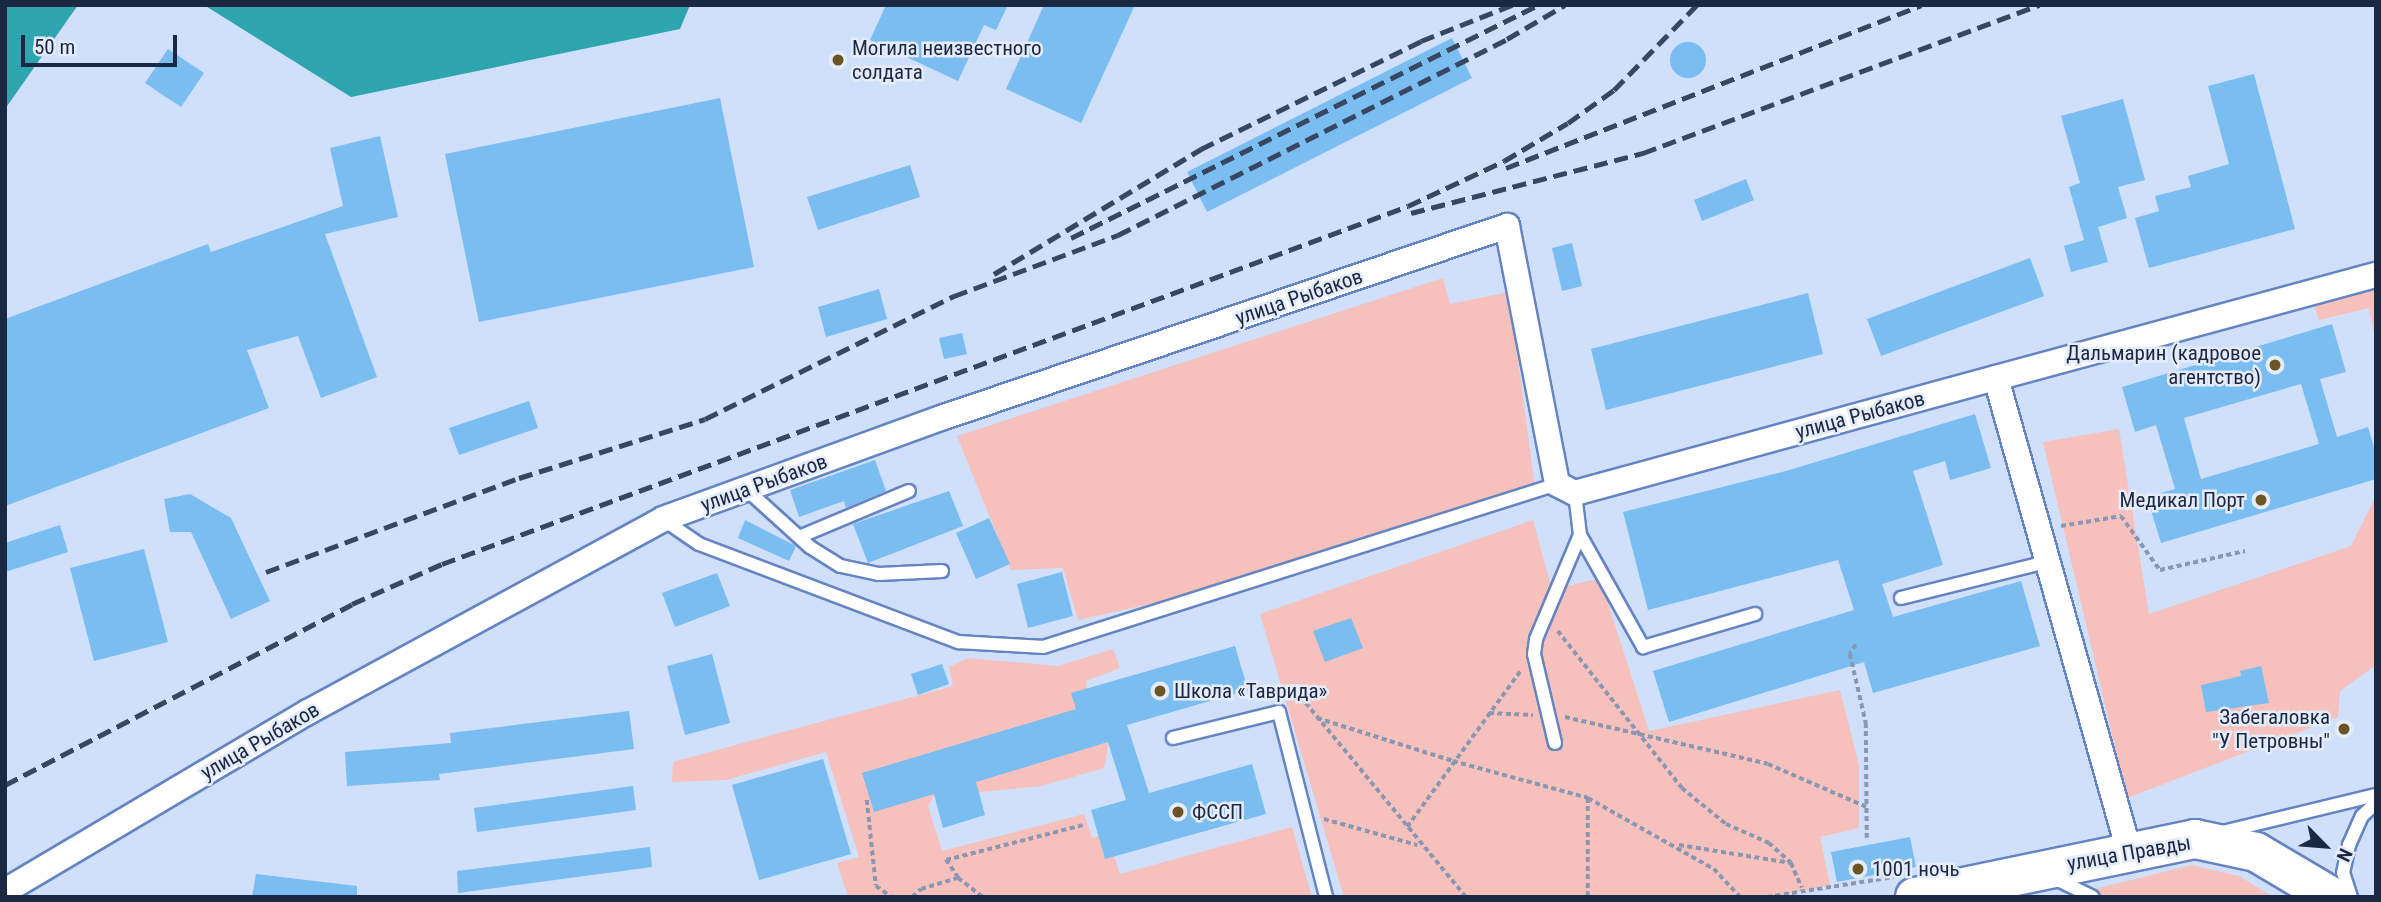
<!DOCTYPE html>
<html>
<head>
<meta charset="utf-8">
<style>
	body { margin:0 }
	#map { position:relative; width:2381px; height:902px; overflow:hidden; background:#d0dffa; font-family:"Roboto Condensed",sans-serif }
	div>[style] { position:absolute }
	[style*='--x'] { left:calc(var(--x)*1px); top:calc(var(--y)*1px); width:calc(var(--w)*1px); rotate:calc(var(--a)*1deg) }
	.green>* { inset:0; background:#f6c1bc }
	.water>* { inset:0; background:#2da4ae }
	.building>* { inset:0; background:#7abdf1 }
	.round { border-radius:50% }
	.path>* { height:3.5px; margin-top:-1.75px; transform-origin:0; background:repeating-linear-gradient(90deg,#8997b2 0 5px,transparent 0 8.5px) }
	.roads { filter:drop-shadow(2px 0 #6584c2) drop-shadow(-2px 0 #6584c2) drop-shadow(0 2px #6584c2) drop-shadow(0 -2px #6584c2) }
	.lane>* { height:12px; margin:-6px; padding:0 6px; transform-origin:6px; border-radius:6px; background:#fff }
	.street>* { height:24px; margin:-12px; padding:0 12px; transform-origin:12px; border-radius:12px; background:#fff }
	.primary>* { height:38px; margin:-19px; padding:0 19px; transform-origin:19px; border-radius:19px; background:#fff }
	.rail>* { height:5px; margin-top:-2.5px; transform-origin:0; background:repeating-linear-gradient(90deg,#394660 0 14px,transparent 0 21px) }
	.dots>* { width:19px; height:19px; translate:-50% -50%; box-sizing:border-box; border:4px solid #e4ebf9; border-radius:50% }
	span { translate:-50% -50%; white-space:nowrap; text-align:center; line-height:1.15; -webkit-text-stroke:5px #e4ebf9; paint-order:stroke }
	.poi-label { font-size:21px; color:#1b2842 }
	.left { translate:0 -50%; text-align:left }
	.right { translate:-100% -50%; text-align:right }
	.street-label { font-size:21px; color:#1b2842 }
	.frame { position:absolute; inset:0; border:7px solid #1b2842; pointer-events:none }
	.north { position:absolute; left:2290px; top:811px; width:70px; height:70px; -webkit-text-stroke:5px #e4ebf9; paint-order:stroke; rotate:115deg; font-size:19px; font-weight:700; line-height:28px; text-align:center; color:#1b2842 }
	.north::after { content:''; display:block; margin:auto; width:24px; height:32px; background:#1b2842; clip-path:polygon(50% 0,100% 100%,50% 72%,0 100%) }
	.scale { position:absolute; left:21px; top:35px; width:156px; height:32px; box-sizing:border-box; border:4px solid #1b2842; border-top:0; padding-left:9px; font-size:21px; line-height:24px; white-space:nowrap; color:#1b2842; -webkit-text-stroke:5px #e4ebf9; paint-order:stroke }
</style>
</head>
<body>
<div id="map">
	<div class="green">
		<i style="clip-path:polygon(1443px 278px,1450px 304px,1509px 292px,1535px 488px,1235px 585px,1078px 620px,1063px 568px,1011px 570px,957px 436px)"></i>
		<i style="clip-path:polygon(2376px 283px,2376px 344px,2369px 308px,2319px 320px,2312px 300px)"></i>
		<i style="clip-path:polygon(2119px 429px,2149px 614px,2351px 546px,2376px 496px,2376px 665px,2340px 691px,2338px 717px,2127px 798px,2043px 442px)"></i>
		<i style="clip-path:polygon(1533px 520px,1552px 590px,1600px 578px,1649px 731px,1840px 690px,1859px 765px,1859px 828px,1820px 837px,1830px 885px,1777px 897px,1344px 897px,1260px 614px)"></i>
		<i style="clip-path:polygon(1113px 649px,1120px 668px,1086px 681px,1088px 698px,1110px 735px,1104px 768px,1041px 786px,933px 797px,928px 806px,942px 851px,1084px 814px,1092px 838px,1107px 834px,1120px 874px,1292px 827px,1312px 897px,848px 897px,837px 863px,859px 857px,826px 752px,726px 780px,672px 782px,673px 762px,953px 686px,949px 667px,968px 658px,1058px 666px)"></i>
		<i style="clip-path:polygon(2192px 865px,2239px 876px,2273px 897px,2062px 897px)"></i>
	</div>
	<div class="water">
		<i style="clip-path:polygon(5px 5px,78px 5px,5px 109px)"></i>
		<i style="clip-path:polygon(204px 5px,690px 5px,680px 29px,351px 97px)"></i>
	</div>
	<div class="building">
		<i style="clip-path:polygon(886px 5px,1008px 5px,996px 30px,984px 25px,958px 81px,870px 40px)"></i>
		<i style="clip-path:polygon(1044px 5px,1135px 5px,1081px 123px,1006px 89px)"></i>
		<i style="clip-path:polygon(1452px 38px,1472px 78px,1207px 212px,1187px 172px)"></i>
		<i class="round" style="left:1670px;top:42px;width:36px;height:36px"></i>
		<i style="clip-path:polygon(168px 49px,204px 73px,181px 107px,145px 83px)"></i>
		<i style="clip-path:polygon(2254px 74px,2295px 229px,2149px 268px,2135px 218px,2159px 211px,2155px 196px,2191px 187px,2188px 176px,2229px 164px,2208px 86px)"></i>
		<i style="clip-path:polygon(720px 98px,754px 267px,479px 322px,445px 154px)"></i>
		<i style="clip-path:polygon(2123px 99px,2145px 180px,2118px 187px,2127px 218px,2098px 227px,2108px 262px,2071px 272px,2064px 246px,2084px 240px,2069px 187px,2080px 183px,2061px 116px)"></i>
		<i style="clip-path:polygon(380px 136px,398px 217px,325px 234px,377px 377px,321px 398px,298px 336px,247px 350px,269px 408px,5px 506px,5px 319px,208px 244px,211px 252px,343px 206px,330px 148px)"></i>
		<i style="clip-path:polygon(910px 165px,920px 197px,818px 230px,807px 197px)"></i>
		<i style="clip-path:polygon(1746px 179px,1754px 200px,1702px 221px,1694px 200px)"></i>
		<i style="clip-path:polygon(1572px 243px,1582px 286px,1562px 291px,1552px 248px)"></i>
		<i style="clip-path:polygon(2030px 258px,2044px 296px,1881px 356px,1867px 319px)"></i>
		<i style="clip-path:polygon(879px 289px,887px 319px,826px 337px,818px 307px)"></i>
		<i style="clip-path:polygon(1808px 293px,1823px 354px,1606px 410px,1591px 349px)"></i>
		<i style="clip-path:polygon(evenodd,2332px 324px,2346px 372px,2320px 379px,2337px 437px,2368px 427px,2376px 454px,2376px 479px,2161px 543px,2147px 497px,2175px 489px,2156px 425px,2135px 432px,2122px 387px,2332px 324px,2301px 384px,2319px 444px,2201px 479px,2184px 418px,2301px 384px)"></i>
		<i style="clip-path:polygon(962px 333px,967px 354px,944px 359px,939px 338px)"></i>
		<i style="clip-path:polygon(529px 401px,538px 428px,459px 455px,449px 428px)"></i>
		<i style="clip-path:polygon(1975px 414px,1991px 468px,1950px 480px,1945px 461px,1913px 471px,1943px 565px,1882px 584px,1893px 617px,2021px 581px,2040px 646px,1873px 693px,1864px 662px,1669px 722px,1653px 671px,1854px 610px,1838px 560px,1648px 610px,1623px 512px,1786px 471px)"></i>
		<i style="clip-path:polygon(875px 460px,886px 491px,846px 508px,844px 501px,799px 517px,790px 490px)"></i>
		<i style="clip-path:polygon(949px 491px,963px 526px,868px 563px,853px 524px)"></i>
		<i style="clip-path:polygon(190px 494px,231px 518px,270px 601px,231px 619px,191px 532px,170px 532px,164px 499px)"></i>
		<i style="clip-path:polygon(989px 518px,1010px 564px,976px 579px,956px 533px)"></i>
		<i style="clip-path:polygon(745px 520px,796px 546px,789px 561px,738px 538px)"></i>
		<i style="clip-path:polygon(60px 525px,68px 552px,5px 572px,5px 543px)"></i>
		<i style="clip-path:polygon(144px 549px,168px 642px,94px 661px,70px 568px)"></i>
		<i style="clip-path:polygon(1062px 572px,1073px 616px,1028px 628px,1017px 584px)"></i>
		<i style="clip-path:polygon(717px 573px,730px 606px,675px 627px,662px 593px)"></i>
		<i style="clip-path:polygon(1351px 618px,1363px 648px,1325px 662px,1313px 631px)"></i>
		<i style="clip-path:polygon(1235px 646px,1248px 690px,1127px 725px,1149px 793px,1252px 764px,1266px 814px,1105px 859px,1091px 810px,1126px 800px,1108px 742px,976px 782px,985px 815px,943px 828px,934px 794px,874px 812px,862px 773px,1076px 709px,1071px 693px)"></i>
		<i style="clip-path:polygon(712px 654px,730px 723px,685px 735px,667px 666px)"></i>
		<i style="clip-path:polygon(942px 664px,949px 684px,918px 695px,911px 674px)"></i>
		<i style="clip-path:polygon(2261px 666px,2269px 703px,2206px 712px,2201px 685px,2241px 676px,2240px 671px)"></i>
		<i style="clip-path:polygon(629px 711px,634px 749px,439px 774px,440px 780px,347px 786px,345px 752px,451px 743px,450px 733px)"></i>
		<i style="clip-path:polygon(823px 759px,851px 854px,759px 880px,732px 785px)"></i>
		<i style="clip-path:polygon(633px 786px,636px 810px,477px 832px,474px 808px)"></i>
		<i style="clip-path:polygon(1910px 837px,1916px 867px,1837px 882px,1831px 852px)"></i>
		<i style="clip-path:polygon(650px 847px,652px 867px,458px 893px,457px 871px)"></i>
		<i style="clip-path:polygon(256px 874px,357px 886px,357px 897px,252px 897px)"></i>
	</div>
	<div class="path">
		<i style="--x:2061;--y:526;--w:61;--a:-9.5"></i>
		<i style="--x:2121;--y:516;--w:67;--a:54.2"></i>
		<i style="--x:2160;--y:570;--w:87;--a:-12.6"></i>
		<i style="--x:1558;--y:631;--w:200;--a:51.7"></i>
		<i style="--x:1682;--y:788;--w:57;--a:39.3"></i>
		<i style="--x:1726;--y:824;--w:47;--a:23.8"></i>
		<i style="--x:1769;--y:843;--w:30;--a:42"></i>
		<i style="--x:1856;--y:645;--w:11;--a:124"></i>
		<i style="--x:1850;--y:654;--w:71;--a:76.9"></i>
		<i style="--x:1866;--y:723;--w:115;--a:89.5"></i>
		<i style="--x:1306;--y:703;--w:251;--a:50.5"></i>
		<i style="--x:1489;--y:713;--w:44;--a:2.6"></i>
		<i style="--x:1565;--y:717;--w:208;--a:13"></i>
		<i style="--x:1768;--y:764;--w:108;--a:23.5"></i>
		<i style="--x:1317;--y:718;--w:143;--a:17.5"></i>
		<i style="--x:1453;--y:761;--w:140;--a:15.3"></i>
		<i style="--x:1588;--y:798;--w:145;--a:29.4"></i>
		<i style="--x:1714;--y:869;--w:38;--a:47"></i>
		<i style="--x:1588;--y:798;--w:99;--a:90"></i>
		<i style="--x:867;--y:800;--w:86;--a:84"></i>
		<i style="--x:876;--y:886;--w:19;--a:35"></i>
		<i style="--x:1324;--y:819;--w:97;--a:15.6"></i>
		<i style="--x:1407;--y:827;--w:195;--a:-54"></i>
		<i style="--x:1679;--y:845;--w:113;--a:9.1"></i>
		<i style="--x:1791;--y:863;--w:27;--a:66"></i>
		<i style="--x:912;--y:897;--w:12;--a:-42"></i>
		<i style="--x:921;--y:889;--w:39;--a:-17"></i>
		<i style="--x:982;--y:897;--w:31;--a:-142"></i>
		<i style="--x:958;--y:878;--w:22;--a:-124"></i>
		<i style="--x:946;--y:860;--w:141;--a:-14.3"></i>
		<i style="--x:1767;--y:897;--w:128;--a:-9"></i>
	</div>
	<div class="roads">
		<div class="lane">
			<i style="--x:746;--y:489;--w:86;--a:42.2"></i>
			<i style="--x:810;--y:547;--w:36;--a:32"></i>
			<i style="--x:841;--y:566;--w:39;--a:12"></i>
			<i style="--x:879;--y:574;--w:63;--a:-2.7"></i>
			<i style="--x:664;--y:520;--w:42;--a:34.4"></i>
			<i style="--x:699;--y:544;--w:278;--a:20.7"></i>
			<i style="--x:959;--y:642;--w:84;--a:3.4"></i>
			<i style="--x:1043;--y:647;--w:539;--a:-17.59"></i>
			<i style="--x:1580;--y:535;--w:129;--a:60.6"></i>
			<i style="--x:1643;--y:647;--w:117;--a:-16.4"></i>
			<i style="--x:799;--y:537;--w:119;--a:-22.7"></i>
			<i style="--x:1901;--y:598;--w:150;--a:-13.9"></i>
			<i style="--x:1173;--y:738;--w:109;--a:-13.8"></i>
			<i style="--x:1279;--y:712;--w:191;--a:75.7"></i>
			<i style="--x:1555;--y:743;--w:91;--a:-103.3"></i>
			<i style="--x:1534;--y:654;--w:15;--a:-82"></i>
			<i style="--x:1536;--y:639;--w:113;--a:-67.1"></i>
			<i style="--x:1580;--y:535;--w:42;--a:-96.8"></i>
			<i style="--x:2223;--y:832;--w:157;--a:-13.6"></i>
			<i style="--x:2054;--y:878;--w:43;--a:26"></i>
			<i style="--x:2351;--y:897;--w:25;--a:-108"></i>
			<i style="--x:2343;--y:873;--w:29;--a:-78"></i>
			<i style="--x:2349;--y:845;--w:32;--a:-66"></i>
			<i style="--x:2362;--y:816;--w:19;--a:-43"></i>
		</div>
		<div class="street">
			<i style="--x:1996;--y:378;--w:394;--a:-15.2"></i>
			<i style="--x:5;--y:891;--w:352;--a:-30.6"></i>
			<i style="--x:308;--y:712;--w:404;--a:-28.5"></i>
			<i style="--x:663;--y:519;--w:296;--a:-20"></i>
			<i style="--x:941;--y:418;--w:598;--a:-18.74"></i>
			<i style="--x:1507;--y:226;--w:263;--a:79"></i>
			<i style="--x:1557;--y:484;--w:20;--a:27"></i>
			<i style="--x:1575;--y:493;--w:436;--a:-15.3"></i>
			<i style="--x:1996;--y:378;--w:491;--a:74.3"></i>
		</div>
		<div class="primary">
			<i style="--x:1915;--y:897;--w:286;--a:-11.7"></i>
			<i style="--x:2195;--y:839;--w:62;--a:12"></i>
			<i style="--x:2256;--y:852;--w:88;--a:30.6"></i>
		</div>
	</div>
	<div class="rail">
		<i style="--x:1506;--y:168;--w:446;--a:-21.4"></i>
		<i style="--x:1411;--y:213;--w:240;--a:-14.5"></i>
		<i style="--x:1643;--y:153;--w:423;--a:-20.5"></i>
		<i style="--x:1071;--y:238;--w:522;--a:-26.52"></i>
		<i style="--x:994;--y:274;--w:242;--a:-31.1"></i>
		<i style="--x:1201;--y:149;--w:245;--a:-26.1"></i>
		<i style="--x:1421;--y:41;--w:98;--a:-21.6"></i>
		<i style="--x:266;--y:572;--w:270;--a:-20.4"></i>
		<i style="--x:519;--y:478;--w:195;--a:-17.6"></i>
		<i style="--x:705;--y:419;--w:278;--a:-26.3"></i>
		<i style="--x:954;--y:296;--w:175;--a:-20.4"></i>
		<i style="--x:1118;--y:235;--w:436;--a:-26.7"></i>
		<i style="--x:1507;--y:39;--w:67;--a:-30.4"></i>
		<i style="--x:5;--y:785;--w:391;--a:-27.5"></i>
		<i style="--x:352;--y:604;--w:98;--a:-24"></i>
		<i style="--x:442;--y:564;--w:1030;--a:-20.33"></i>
		<i style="--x:1408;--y:206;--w:106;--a:-25.1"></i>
		<i style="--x:1504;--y:161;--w:74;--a:-30.7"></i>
		<i style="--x:1568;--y:123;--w:57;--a:-35.7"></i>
		<i style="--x:1614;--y:90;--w:119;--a:-45.7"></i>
	</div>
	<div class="dots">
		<i style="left:838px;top:60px;background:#6c5525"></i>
		<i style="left:2275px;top:365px;background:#6c5525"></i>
		<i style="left:2261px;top:500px;background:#6c5525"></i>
		<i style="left:1160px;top:691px;background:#6c5525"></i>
		<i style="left:2344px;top:729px;background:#6c5525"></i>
		<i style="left:1178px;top:812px;background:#6c5525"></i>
		<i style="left:1858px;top:869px;background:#6c5525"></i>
	</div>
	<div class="poi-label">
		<span class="left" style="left:852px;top:60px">Могила неизвестного<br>солдата</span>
		<span class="right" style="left:2261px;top:365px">Дальмарин (кадровое<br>агентство)</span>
		<span class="right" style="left:2245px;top:500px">Медикал Порт</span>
		<span class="left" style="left:1174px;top:691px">Школа «Таврида»</span>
		<span class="right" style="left:2330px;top:729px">Забегаловка<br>"У Петровны"</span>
		<span class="left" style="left:1192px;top:812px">ФССП</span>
		<span class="left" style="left:1872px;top:869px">1001 ночь</span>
	</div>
	<div class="street-label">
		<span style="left:1299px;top:297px;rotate:-19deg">улица Рыбаков</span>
		<span style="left:1860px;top:415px;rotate:-15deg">улица Рыбаков</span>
		<span style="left:764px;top:483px;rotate:-20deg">улица Рыбаков</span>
		<span style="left:260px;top:741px;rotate:-30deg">улица Рыбаков</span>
		<span style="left:2129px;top:853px;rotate:-10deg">улица Правды</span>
	</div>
	<div class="frame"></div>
	<div class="north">N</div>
	<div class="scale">50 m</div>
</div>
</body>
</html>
